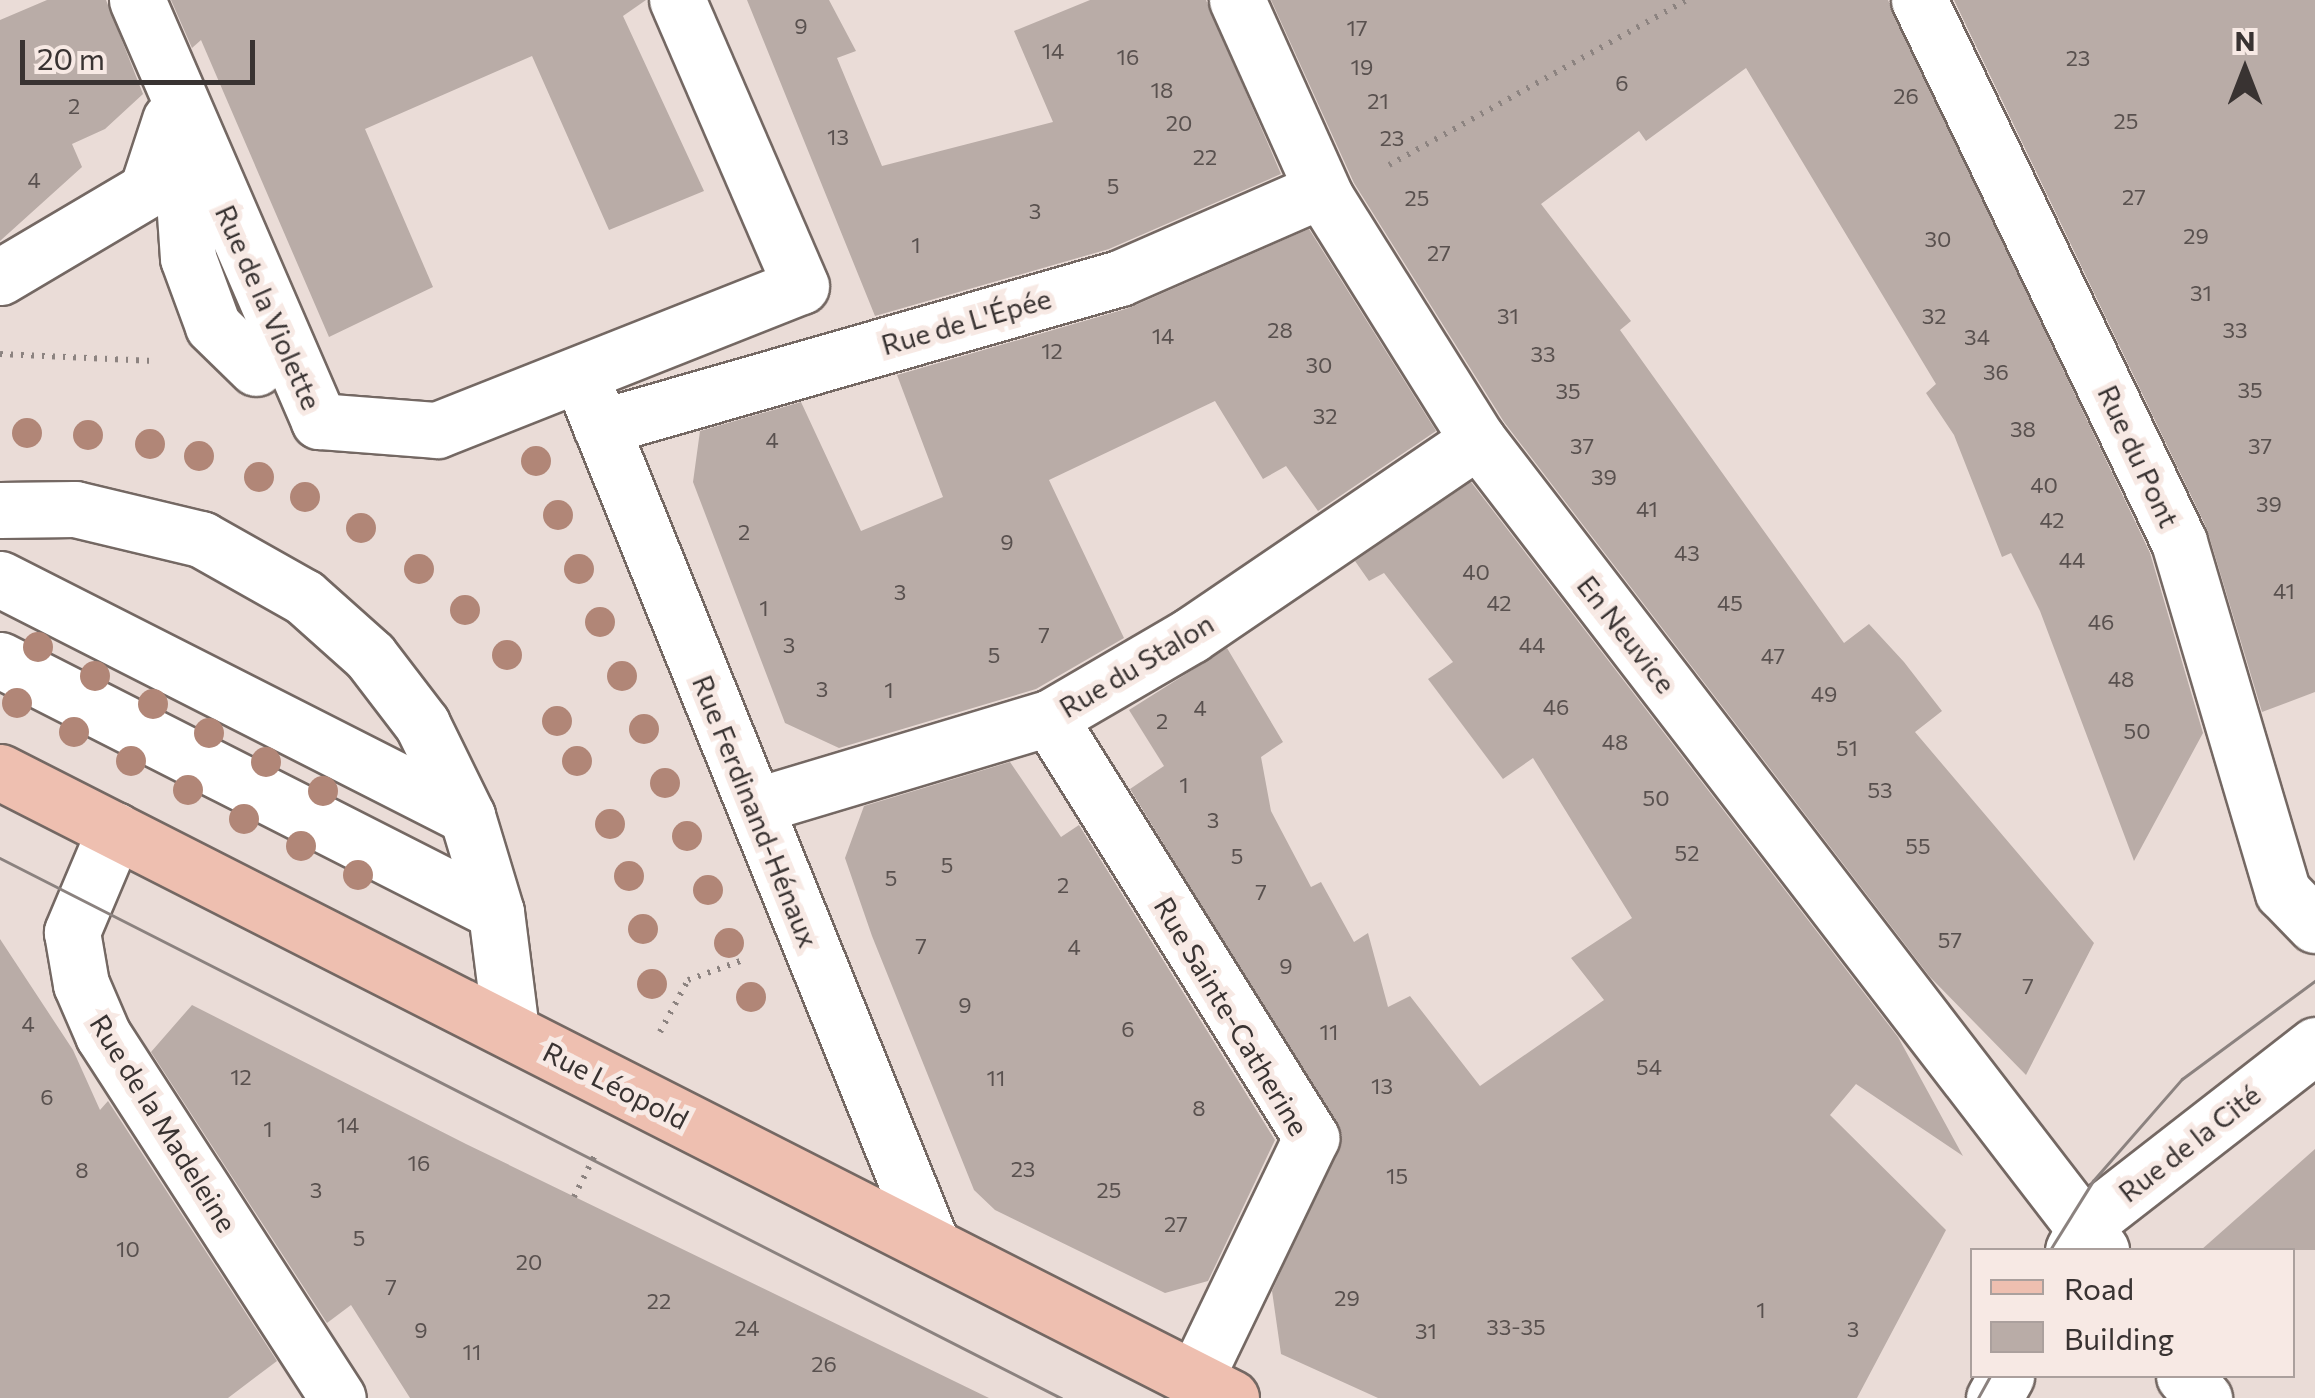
<!DOCTYPE html>
<html>
<head>
<meta charset="utf-8">
<style>
	body { margin:0 }
	#map { position:relative; width:2315px; height:1398px; overflow:hidden; background:#eadcd7; font-family:Commissioner,sans-serif }
	div>[style] { position:absolute }
	[style*='--x'] { left:calc(var(--x)*1px); top:calc(var(--y)*1px); width:calc(var(--w)*1px); rotate:calc(var(--a)*1deg) }
	.building>* { inset:0; background:#b9aca7 }
	.path>* { height:6px; margin-top:-3px; transform-origin:0; background:repeating-linear-gradient(90deg,#8c8380 0 2.5px,transparent 0 10.5px) }
	.roads { filter:drop-shadow(2px 0 #746863) drop-shadow(-2px 0 #746863) drop-shadow(0 2px #746863) drop-shadow(0 -2px #746863) }
	.minor>* { height:55px; margin:-27.5px; padding:0 27.5px; transform-origin:27.5px; border-radius:27.5px; background:#fff }
	.major>* { height:55px; margin:-27.5px; padding:0 27.5px; transform-origin:27.5px; border-radius:27.5px; background:#eebfb0 }
	.tram>* { height:2.5px; margin:-1.25px; padding:0 1.25px; transform-origin:1.25px; border-radius:1.25px; background:#8b827f }
	.trees>* { width:30px; height:30px; margin:-15px; border-radius:50%; background:#b18677 }
	span { translate:-50% -50%; white-space:nowrap; text-align:center; line-height:1.15; -webkit-text-stroke:10px #f7e9e4; paint-order:stroke }
	.number-label { font-size:22px; color:#59514f }
	.number-label span { -webkit-text-stroke-width:0 }
	.street-label { font-size:28px; color:#393332 }
	.legend { position:absolute; left:1970px; top:1248px; width:325px; height:130px; box-sizing:border-box; background:#f7e9e4; border:2px solid #aba09d; margin:0; padding:12px 18px; list-style:none; font-size:30px; color:#393332 }
	.legend li { display:flex; align-items:center; gap:20px; height:50px }
	.legend b { width:50px; border:2px solid #aba09d }
	.north { position:absolute; left:2195px; top:20px; width:100px; height:100px; -webkit-text-stroke:8px #f7e9e4; paint-order:stroke; rotate:0deg; font-size:28px; font-weight:700; line-height:40px; text-align:center; color:#393332 }
	.north::after { content:''; display:block; margin:auto; width:35px; height:45px; background:#393332; clip-path:polygon(50% 0,100% 100%,50% 72%,0 100%) }
	.scale { position:absolute; left:20px; top:40px; width:235px; height:45px; box-sizing:border-box; border:5px solid #393332; border-top:0; padding-left:12px; font-size:30px; line-height:35px; white-space:nowrap; color:#393332; -webkit-text-stroke:8px #f7e9e4; paint-order:stroke }
</style>
</head>
<body>
<div id="map">
	<div class="building">
		<i style="clip-path:polygon(47px 0,106px 0,143px 94px,105px 129px,72px 144px,82px 167px,0 241px,0 20px)"></i>
		<i style="clip-path:polygon(171px 0,646px 0,623px 16px,704px 191px,609px 230px,532px 56px,365px 129px,433px 287px,329px 337px,201px 40px,192px 48px)"></i>
		<i style="clip-path:polygon(747px 0,829px 0,856px 51px,837px 58px,882px 166px,1053px 122px,1014px 31px,1090px 0,1206px 0,1281px 174px,1109px 249px,875px 316px)"></i>
		<i style="clip-path:polygon(1271px 0,1888px 0,2150px 553px,2203px 733px,2134px 861px,2040px 611px,2011px 553px,2002px 557px,1954px 435px,1926px 393px,1936px 384px,1746px 68px,1646px 141px,1639px 131px,1541px 204px,1631px 321px,1620px 330px,1844px 643px,1869px 624px,1904px 662px,1942px 711px,1915px 732px,2094px 943px,2026px 1075px,1930px 977px,1504px 422px,1354px 183px)"></i>
		<i style="clip-path:polygon(1954px 0,2315px 0,2315px 692px,2262px 712px,2207px 529px)"></i>
		<i style="clip-path:polygon(1309px 229px,1436px 431px,1318px 511px,1286px 466px,1263px 479px,1215px 401px,1049px 480px,1124px 638px,1036px 689px,839px 748px,785px 723px,693px 482px,700px 431px,801px 402px,861px 531px,943px 497px,897px 375px,1129px 308px)"></i>
		<i style="clip-path:polygon(1471px 482px,1898px 1037px,1963px 1156px,1856px 1084px,1830px 1115px,1946px 1230px,1857px 1398px,1378px 1398px,1281px 1354px,1272px 1291px,1342px 1135px,1130px 789px,1164px 766px,1129px 710px,1227px 648px,1283px 742px,1261px 757px,1271px 811px,1311px 887px,1321px 882px,1354px 942px,1368px 933px,1388px 1007px,1410px 996px,1480px 1086px,1604px 1000px,1571px 958px,1632px 918px,1533px 758px,1503px 779px,1428px 679px,1453px 662px,1384px 573px,1369px 581px,1355px 561px)"></i>
		<i style="clip-path:polygon(1010px 762px,1061px 837px,1079px 825px,1275px 1140px,1208px 1281px,1165px 1293px,995px 1210px,974px 1190px,872px 936px,845px 858px,864px 806px)"></i>
		<i style="clip-path:polygon(0 939px,73px 1050px,100px 1110px,108px 1101px,277px 1361px,228px 1398px,0 1398px)"></i>
		<i style="clip-path:polygon(192px 1005px,466px 1144px,989px 1398px,410px 1398px,351px 1305px,327px 1323px,151px 1052px)"></i>
		<i style="clip-path:polygon(2315px 1149px,2315px 1250px,2201px 1250px)"></i>
	</div>
	<div class="path">
		<i style="--x:1389;--y:165;--w:341;--a:-29"></i>
		<i style="--x:0;--y:354;--w:154;--a:2.6"></i>
		<i style="--x:660;--y:1032;--w:59;--a:-61.7"></i>
		<i style="--x:688;--y:980;--w:59;--a:-20"></i>
		<i style="--x:574;--y:1197;--w:49;--a:-63.4"></i>
	</div>
	<div class="roads">
		<div class="minor">
			<i style="--x:137;--y:0;--w:459;--a:66.6"></i>
			<i style="--x:319;--y:421;--w:118;--a:4.4"></i>
			<i style="--x:437;--y:430;--w:391;--a:-21.6"></i>
			<i style="--x:801;--y:286;--w:312;--a:-113.4"></i>
			<i style="--x:1237;--y:0;--w:217;--a:65.8"></i>
			<i style="--x:1326;--y:198;--w:286;--a:57.9"></i>
			<i style="--x:1478;--y:440;--w:1022;--a:52.43"></i>
			<i style="--x:1919;--y:0;--w:601;--a:64.37"></i>
			<i style="--x:2179;--y:542;--w:365;--a:73.5"></i>
			<i style="--x:2283;--y:892;--w:46;--a:45.9"></i>
			<i style="--x:180;--y:141;--w:117;--a:86.1"></i>
			<i style="--x:188;--y:258;--w:72;--a:69.8"></i>
			<i style="--x:213;--y:326;--w:60;--a:44.3"></i>
			<i style="--x:0;--y:277;--w:171;--a:-30.6"></i>
			<i style="--x:147;--y:190;--w:74;--a:-71.8"></i>
			<i style="--x:581;--y:377;--w:936;--a:67.98"></i>
			<i style="--x:601;--y:427;--w:540;--a:-16.02"></i>
			<i style="--x:1120;--y:278;--w:219;--a:-23.6"></i>
			<i style="--x:0;--y:510;--w:75;--a:-0.8"></i>
			<i style="--x:75;--y:509;--w:130;--a:13.4"></i>
			<i style="--x:201;--y:539;--w:118;--a:29.4"></i>
			<i style="--x:304;--y:597;--w:89;--a:41.8"></i>
			<i style="--x:370;--y:656;--w:86;--a:52.6"></i>
			<i style="--x:422;--y:724;--w:102;--a:63.9"></i>
			<i style="--x:467;--y:816;--w:100;--a:73.2"></i>
			<i style="--x:496;--y:912;--w:120;--a:82.8"></i>
			<i style="--x:0;--y:579;--w:524;--a:26.91"></i>
			<i style="--x:0;--y:660;--w:556;--a:26.93"></i>
			<i style="--x:1049;--y:718;--w:495;--a:58"></i>
			<i style="--x:1311;--y:1138;--w:267;--a:115.7"></i>
			<i style="--x:755;--y:806;--w:307;--a:-16.7"></i>
			<i style="--x:1049;--y:718;--w:164;--a:-30.3"></i>
			<i style="--x:1191;--y:635;--w:347;--a:-34.2"></i>
			<i style="--x:115;--y:830;--w:111;--a:112.9"></i>
			<i style="--x:72;--y:932;--w:53;--a:80.2"></i>
			<i style="--x:81;--y:984;--w:56;--a:66.7"></i>
			<i style="--x:103;--y:1035;--w:432;--a:57.1"></i>
			<i style="--x:2073;--y:1250;--w:32;--a:-62"></i>
			<i style="--x:2088;--y:1222;--w:288;--a:-37.9"></i>
			<i style="--x:2184;--y:1376;--w:30;--a:48"></i>
			<i style="--x:1994;--y:1398;--w:25;--a:-61"></i>
		</div>
		<div class="major">
			<i style="--x:0;--y:772;--w:1381;--a:26.95"></i>
		</div>
	</div>
	<div class="tram">
		<i style="--x:0;--y:858;--w:1191;--a:26.97"></i>
		<i style="--x:2050;--y:1250;--w:81;--a:-58.1"></i>
		<i style="--x:2093;--y:1181;--w:135;--a:-48.9"></i>
		<i style="--x:2182;--y:1079;--w:165;--a:-36.4"></i>
		<i style="--x:1978;--y:1398;--w:25;--a:-61"></i>
	</div>
	<div class="trees">
		<i style="left:27px;top:433px"></i>
		<i style="left:88px;top:435px"></i>
		<i style="left:150px;top:444px"></i>
		<i style="left:199px;top:456px"></i>
		<i style="left:536px;top:461px"></i>
		<i style="left:259px;top:477px"></i>
		<i style="left:305px;top:497px"></i>
		<i style="left:558px;top:515px"></i>
		<i style="left:361px;top:528px"></i>
		<i style="left:419px;top:569px"></i>
		<i style="left:579px;top:569px"></i>
		<i style="left:465px;top:610px"></i>
		<i style="left:600px;top:622px"></i>
		<i style="left:38px;top:647px"></i>
		<i style="left:507px;top:655px"></i>
		<i style="left:95px;top:676px"></i>
		<i style="left:622px;top:676px"></i>
		<i style="left:17px;top:703px"></i>
		<i style="left:153px;top:704px"></i>
		<i style="left:557px;top:721px"></i>
		<i style="left:644px;top:729px"></i>
		<i style="left:74px;top:732px"></i>
		<i style="left:209px;top:733px"></i>
		<i style="left:131px;top:761px"></i>
		<i style="left:577px;top:761px"></i>
		<i style="left:266px;top:762px"></i>
		<i style="left:665px;top:783px"></i>
		<i style="left:188px;top:790px"></i>
		<i style="left:323px;top:791px"></i>
		<i style="left:244px;top:819px"></i>
		<i style="left:610px;top:824px"></i>
		<i style="left:687px;top:836px"></i>
		<i style="left:301px;top:846px"></i>
		<i style="left:358px;top:875px"></i>
		<i style="left:629px;top:876px"></i>
		<i style="left:708px;top:890px"></i>
		<i style="left:643px;top:929px"></i>
		<i style="left:729px;top:943px"></i>
		<i style="left:652px;top:984px"></i>
		<i style="left:751px;top:997px"></i>
	</div>
	<div class="number-label">
		<span style="left:801px;top:26px">9</span>
		<span style="left:1357px;top:28px">17</span>
		<span style="left:1053px;top:51px">14</span>
		<span style="left:1128px;top:57px">16</span>
		<span style="left:2078px;top:58px">23</span>
		<span style="left:1362px;top:67px">19</span>
		<span style="left:1622px;top:83px">6</span>
		<span style="left:1162px;top:90px">18</span>
		<span style="left:1906px;top:96px">26</span>
		<span style="left:1378px;top:101px">21</span>
		<span style="left:74px;top:106px">2</span>
		<span style="left:2126px;top:121px">25</span>
		<span style="left:1179px;top:123px">20</span>
		<span style="left:838px;top:137px">13</span>
		<span style="left:1392px;top:138px">23</span>
		<span style="left:1205px;top:157px">22</span>
		<span style="left:34px;top:180px">4</span>
		<span style="left:1113px;top:186px">5</span>
		<span style="left:2134px;top:197px">27</span>
		<span style="left:1417px;top:198px">25</span>
		<span style="left:1035px;top:211px">3</span>
		<span style="left:2196px;top:236px">29</span>
		<span style="left:1938px;top:239px">30</span>
		<span style="left:916px;top:245px">1</span>
		<span style="left:1439px;top:253px">27</span>
		<span style="left:2201px;top:293px">31</span>
		<span style="left:1508px;top:316px">31</span>
		<span style="left:1934px;top:316px">32</span>
		<span style="left:1280px;top:330px">28</span>
		<span style="left:2235px;top:330px">33</span>
		<span style="left:1163px;top:336px">14</span>
		<span style="left:1977px;top:337px">34</span>
		<span style="left:1052px;top:351px">12</span>
		<span style="left:1543px;top:354px">33</span>
		<span style="left:1319px;top:365px">30</span>
		<span style="left:1996px;top:372px">36</span>
		<span style="left:2250px;top:390px">35</span>
		<span style="left:1568px;top:391px">35</span>
		<span style="left:1325px;top:416px">32</span>
		<span style="left:2023px;top:429px">38</span>
		<span style="left:772px;top:440px">4</span>
		<span style="left:1582px;top:446px">37</span>
		<span style="left:2260px;top:446px">37</span>
		<span style="left:1604px;top:477px">39</span>
		<span style="left:2044px;top:485px">40</span>
		<span style="left:2269px;top:504px">39</span>
		<span style="left:1647px;top:509px">41</span>
		<span style="left:2052px;top:520px">42</span>
		<span style="left:744px;top:532px">2</span>
		<span style="left:1007px;top:542px">9</span>
		<span style="left:1687px;top:553px">43</span>
		<span style="left:2072px;top:560px">44</span>
		<span style="left:1476px;top:572px">40</span>
		<span style="left:2284px;top:591px">41</span>
		<span style="left:900px;top:592px">3</span>
		<span style="left:1499px;top:603px">42</span>
		<span style="left:1730px;top:603px">45</span>
		<span style="left:764px;top:608px">1</span>
		<span style="left:2101px;top:622px">46</span>
		<span style="left:1044px;top:635px">7</span>
		<span style="left:789px;top:645px">3</span>
		<span style="left:1532px;top:645px">44</span>
		<span style="left:994px;top:655px">5</span>
		<span style="left:1773px;top:656px">47</span>
		<span style="left:2121px;top:679px">48</span>
		<span style="left:822px;top:689px">3</span>
		<span style="left:889px;top:690px">1</span>
		<span style="left:1824px;top:694px">49</span>
		<span style="left:1556px;top:707px">46</span>
		<span style="left:1200px;top:708px">4</span>
		<span style="left:1162px;top:721px">2</span>
		<span style="left:2137px;top:731px">50</span>
		<span style="left:1615px;top:742px">48</span>
		<span style="left:1847px;top:748px">51</span>
		<span style="left:1184px;top:785px">1</span>
		<span style="left:1880px;top:790px">53</span>
		<span style="left:1656px;top:798px">50</span>
		<span style="left:1213px;top:820px">3</span>
		<span style="left:1918px;top:846px">55</span>
		<span style="left:1687px;top:853px">52</span>
		<span style="left:1237px;top:856px">5</span>
		<span style="left:947px;top:865px">5</span>
		<span style="left:891px;top:878px">5</span>
		<span style="left:1063px;top:885px">2</span>
		<span style="left:1261px;top:892px">7</span>
		<span style="left:1950px;top:940px">57</span>
		<span style="left:921px;top:946px">7</span>
		<span style="left:1074px;top:947px">4</span>
		<span style="left:1286px;top:966px">9</span>
		<span style="left:2028px;top:986px">7</span>
		<span style="left:965px;top:1005px">9</span>
		<span style="left:28px;top:1024px">4</span>
		<span style="left:1128px;top:1029px">6</span>
		<span style="left:1329px;top:1032px">11</span>
		<span style="left:1649px;top:1067px">54</span>
		<span style="left:241px;top:1077px">12</span>
		<span style="left:996px;top:1078px">11</span>
		<span style="left:1382px;top:1086px">13</span>
		<span style="left:47px;top:1097px">6</span>
		<span style="left:1199px;top:1108px">8</span>
		<span style="left:348px;top:1125px">14</span>
		<span style="left:268px;top:1129px">1</span>
		<span style="left:419px;top:1163px">16</span>
		<span style="left:1023px;top:1169px">23</span>
		<span style="left:82px;top:1170px">8</span>
		<span style="left:1397px;top:1176px">15</span>
		<span style="left:316px;top:1190px">3</span>
		<span style="left:1109px;top:1190px">25</span>
		<span style="left:1176px;top:1224px">27</span>
		<span style="left:359px;top:1238px">5</span>
		<span style="left:128px;top:1249px">10</span>
		<span style="left:529px;top:1262px">20</span>
		<span style="left:391px;top:1287px">7</span>
		<span style="left:1347px;top:1298px">29</span>
		<span style="left:659px;top:1301px">22</span>
		<span style="left:1761px;top:1310px">1</span>
		<span style="left:1516px;top:1327px">33-35</span>
		<span style="left:747px;top:1328px">24</span>
		<span style="left:1853px;top:1329px">3</span>
		<span style="left:421px;top:1330px">9</span>
		<span style="left:1426px;top:1331px">31</span>
		<span style="left:472px;top:1352px">11</span>
		<span style="left:824px;top:1364px">26</span>
	</div>
	<div class="street-label">
		<span style="left:269px;top:307px;rotate:66deg">Rue de la Violette</span>
		<span style="left:966px;top:321px;rotate:-16deg">Rue de L'Épée</span>
		<span style="left:2139px;top:456px;rotate:65deg">Rue du Pont</span>
		<span style="left:1627px;top:634px;rotate:52deg">En Neuvice</span>
		<span style="left:1136px;top:665px;rotate:-31deg">Rue du Stalon</span>
		<span style="left:756px;top:811px;rotate:68deg">Rue Ferdinand-Hénaux</span>
		<span style="left:1232px;top:1016px;rotate:59deg">Rue Sainte-Catherine</span>
		<span style="left:616px;top:1085px;rotate:27deg">Rue Léopold</span>
		<span style="left:164px;top:1123px;rotate:58deg">Rue de la Madeleine</span>
		<span style="left:2189px;top:1143px;rotate:-38deg">Rue de la Cité</span>
	</div>
	<ul class="legend">
	<li><b style="height:12px;background:#eebfb0"></b>Road</li>
	<li><b style="height:28px;background:#b9aca7"></b>Building</li>
	</ul>
	<div class="north">N</div>
	<div class="scale">20 m</div>
</div>
</body>
</html>
